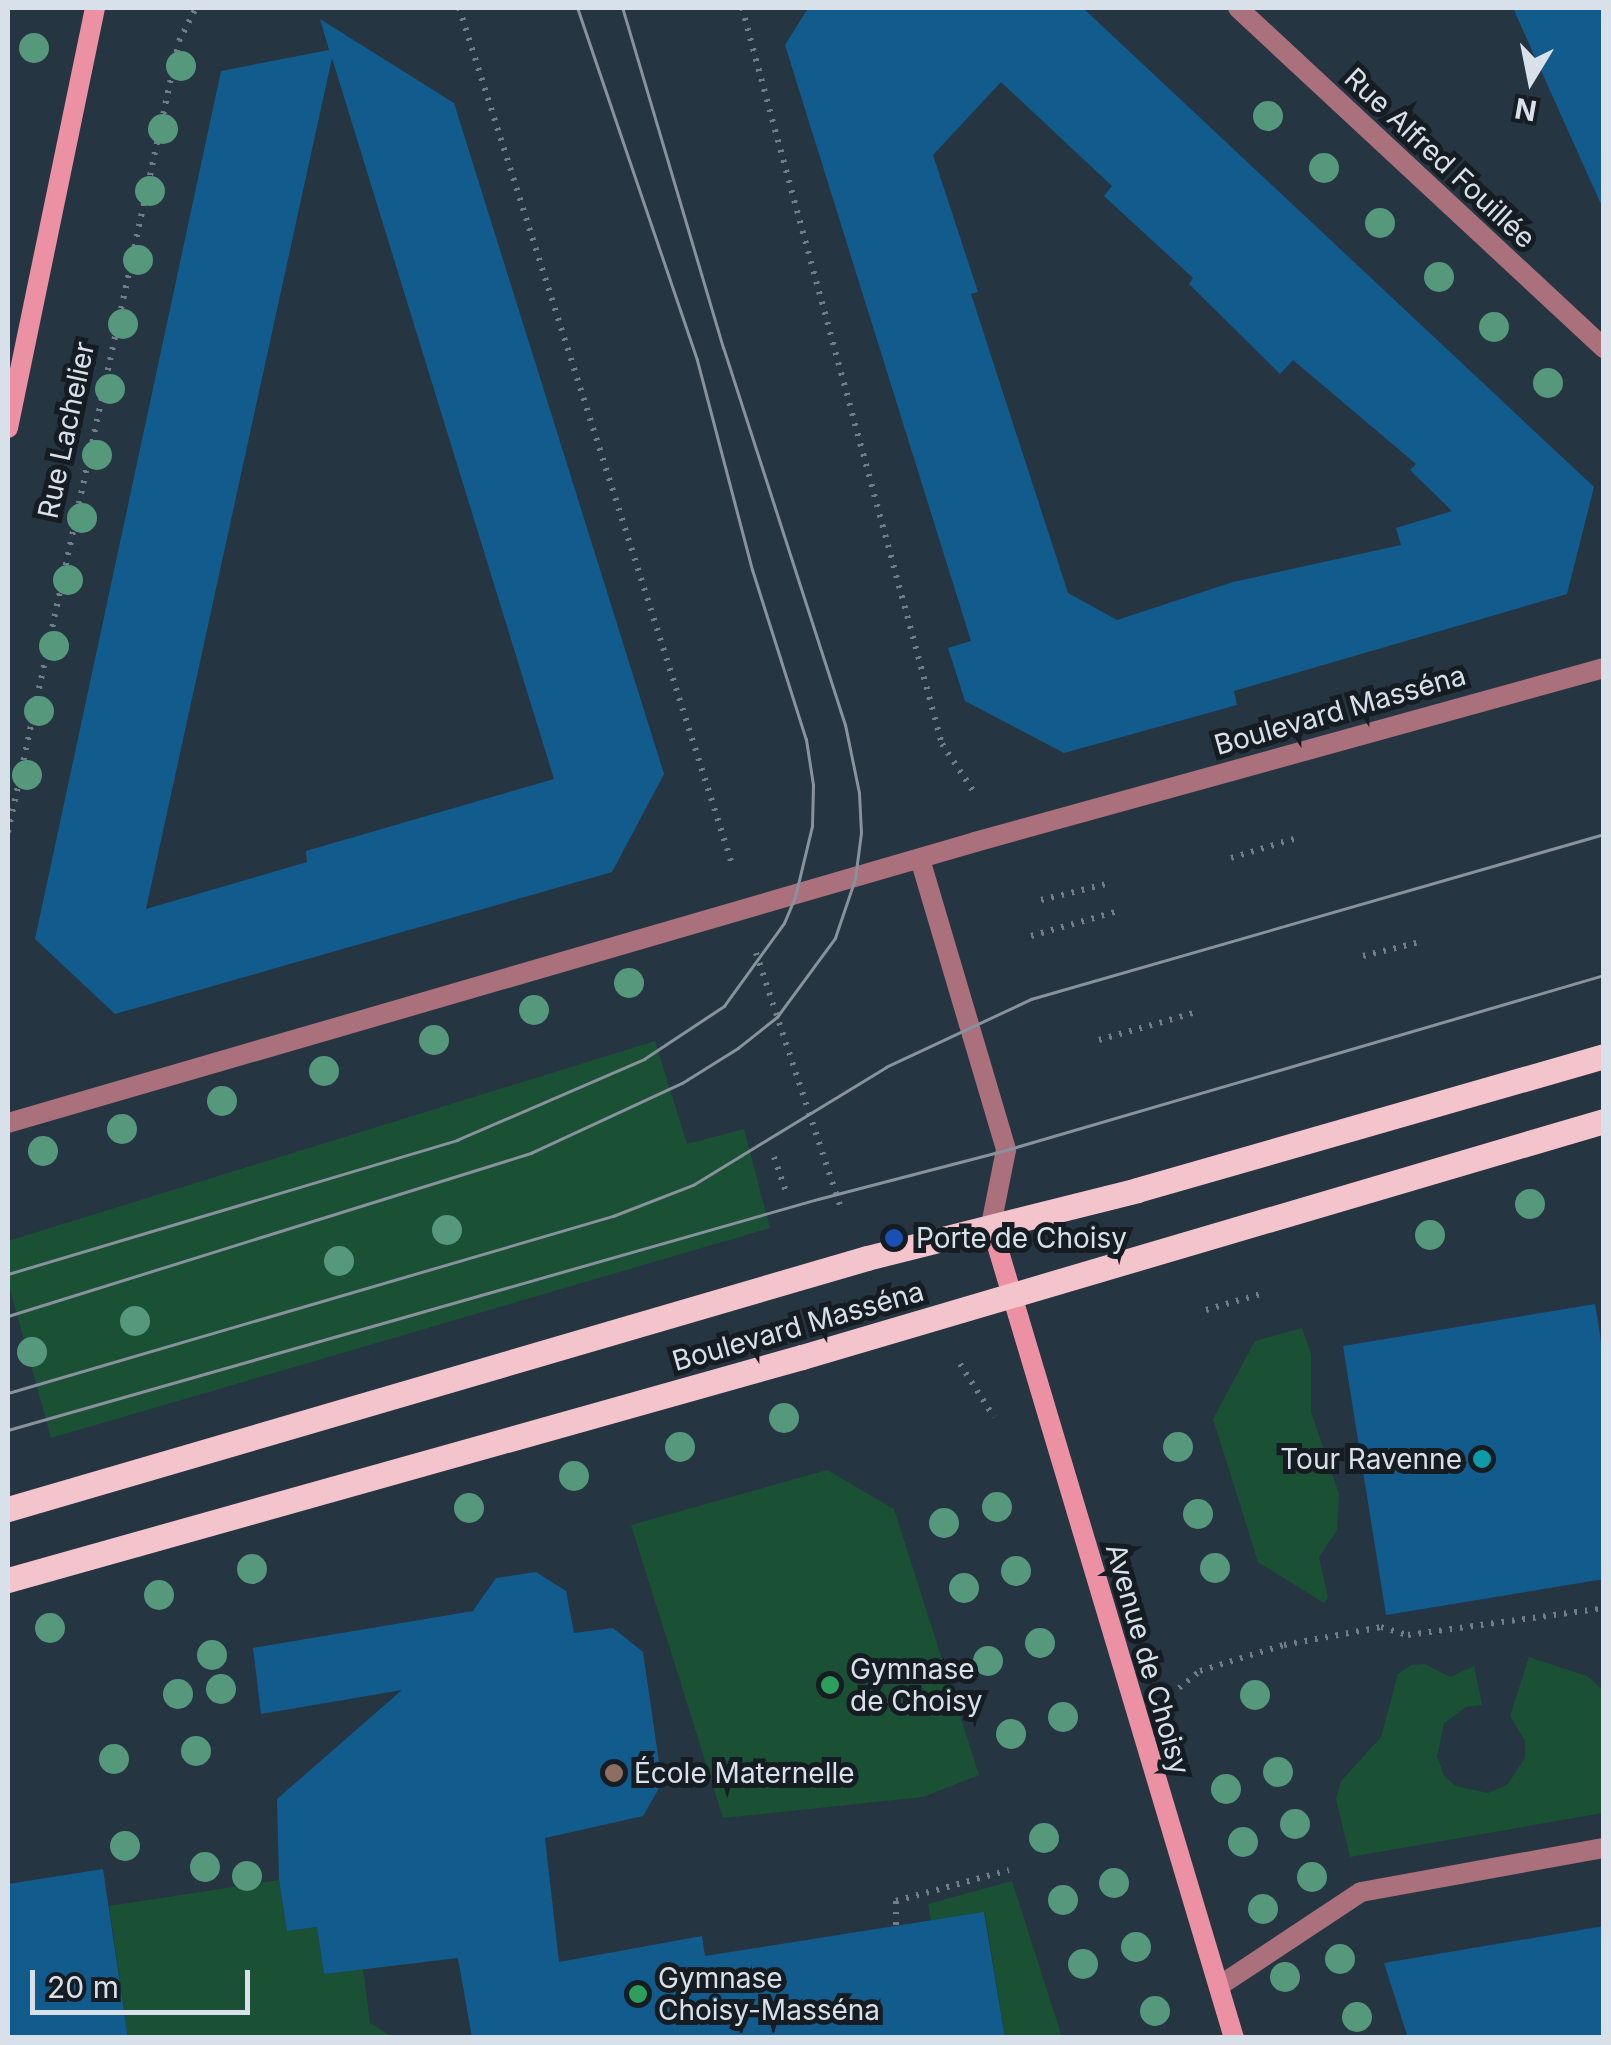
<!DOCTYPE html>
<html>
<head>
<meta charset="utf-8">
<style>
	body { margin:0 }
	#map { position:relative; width:1611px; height:2045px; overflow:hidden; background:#263542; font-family:Inter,sans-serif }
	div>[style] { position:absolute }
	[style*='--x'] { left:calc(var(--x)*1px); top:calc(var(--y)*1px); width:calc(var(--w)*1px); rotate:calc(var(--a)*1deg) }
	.green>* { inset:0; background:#1a5034 }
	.building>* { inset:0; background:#115c8c }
	.path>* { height:6px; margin-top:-3px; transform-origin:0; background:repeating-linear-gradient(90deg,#717d89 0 2.5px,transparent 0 10.5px) }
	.lane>* { height:20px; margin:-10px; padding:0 10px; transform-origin:10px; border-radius:10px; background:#aa707b }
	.street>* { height:20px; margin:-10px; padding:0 10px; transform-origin:10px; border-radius:10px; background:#aa707b }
	.secondary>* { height:20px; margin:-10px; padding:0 10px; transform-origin:10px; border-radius:10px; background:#ec91a3 }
	.primary>* { height:25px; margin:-12.5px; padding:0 12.5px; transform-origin:12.5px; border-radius:12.5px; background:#f4c4cc }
	.tram>* { height:2.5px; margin:-1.25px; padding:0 1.25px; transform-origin:1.25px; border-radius:1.25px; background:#87929d }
	.trees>* { width:30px; height:30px; margin:-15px; border-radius:50%; background:#55987c }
	.dots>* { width:28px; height:28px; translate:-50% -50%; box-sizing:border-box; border:5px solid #151c22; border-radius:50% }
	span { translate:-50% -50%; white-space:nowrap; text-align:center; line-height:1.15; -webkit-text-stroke:10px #151c22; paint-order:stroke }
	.street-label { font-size:28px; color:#d8e1ea }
	.poi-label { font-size:28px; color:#d8e1ea }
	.left { translate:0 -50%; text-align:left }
	.right { translate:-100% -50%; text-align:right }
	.frame { position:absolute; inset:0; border:10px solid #d8e1ea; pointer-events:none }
	.north { position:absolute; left:1481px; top:30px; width:100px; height:100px; -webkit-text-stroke:8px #151c22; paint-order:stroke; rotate:190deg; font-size:28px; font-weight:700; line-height:40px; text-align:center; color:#d8e1ea }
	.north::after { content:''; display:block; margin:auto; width:35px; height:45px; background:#d8e1ea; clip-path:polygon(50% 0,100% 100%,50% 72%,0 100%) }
	.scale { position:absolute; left:30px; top:1970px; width:220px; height:45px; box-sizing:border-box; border:5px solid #d8e1ea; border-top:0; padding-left:12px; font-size:30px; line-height:35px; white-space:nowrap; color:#d8e1ea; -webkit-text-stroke:8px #151c22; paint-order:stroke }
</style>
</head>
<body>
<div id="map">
	<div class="green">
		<i style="clip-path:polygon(655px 1041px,687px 1144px,744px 1129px,770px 1228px,51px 1438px,8px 1282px,8px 1241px)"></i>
		<i style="clip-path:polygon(1302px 1328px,1311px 1354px,1311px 1412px,1339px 1494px,1337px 1530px,1319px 1557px,1328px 1598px,1324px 1603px,1258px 1562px,1213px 1419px,1255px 1341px)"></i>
		<i style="clip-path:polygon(827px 1470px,894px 1509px,979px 1775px,923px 1797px,723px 1818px,631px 1525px)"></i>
		<i style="clip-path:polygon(1529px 1657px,1587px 1676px,1603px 1690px,1603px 1813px,1350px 1857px,1336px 1799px,1341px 1781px,1381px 1737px,1398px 1674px,1411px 1665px,1425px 1664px,1450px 1677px,1474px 1666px,1482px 1705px,1466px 1707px,1444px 1723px,1437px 1756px,1444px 1776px,1456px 1786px,1488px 1793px,1507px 1785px,1525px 1758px,1525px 1741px,1510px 1716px)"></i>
		<i style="clip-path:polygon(279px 1880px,287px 1931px,317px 1927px,324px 1974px,363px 1968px,370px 2023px,392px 2037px,128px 2037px,109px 1906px)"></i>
		<i style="clip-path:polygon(1012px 1881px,1062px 2037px,1005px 2037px,985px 1913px,931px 1921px,928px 1904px)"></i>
	</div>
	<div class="building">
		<i style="clip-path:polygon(evenodd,808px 8px,1083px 8px,1594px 487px,1567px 594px,1234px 691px,1237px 705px,1064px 753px,965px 701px,948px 648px,971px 641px,785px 45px,808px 8px,1001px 82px,1112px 186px,1104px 196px,1193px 278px,1189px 284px,1280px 374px,1293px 360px,1416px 464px,1410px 470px,1452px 511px,1396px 528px,1401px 545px,1233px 582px,1117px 620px,1068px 593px,971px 294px,978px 292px,933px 155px,1001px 82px)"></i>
		<i style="clip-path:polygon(1513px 8px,1604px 8px,1604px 211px)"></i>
		<i style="clip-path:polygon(evenodd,320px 19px,454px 103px,664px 774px,612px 872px,115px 1014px,35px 939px,221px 71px,329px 50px,320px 19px,332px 58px,554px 779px,306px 851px,307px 862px,146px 909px,332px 58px)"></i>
		<i style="clip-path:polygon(1595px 1304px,1604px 1360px,1604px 1579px,1386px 1615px,1343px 1346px)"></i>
		<i style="clip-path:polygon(536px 1572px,566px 1591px,574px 1633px,613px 1628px,643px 1652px,662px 1783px,643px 1816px,545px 1838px,559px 1962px,702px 1936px,705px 1956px,984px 1912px,1005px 2038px,472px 2038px,458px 1958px,324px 1974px,317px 1927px,287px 1931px,279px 1880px,277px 1799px,402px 1690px,261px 1714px,253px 1648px,473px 1611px,496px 1578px)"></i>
		<i style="clip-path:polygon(103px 1869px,128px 2038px,8px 2038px,8px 1884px)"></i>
		<i style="clip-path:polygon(1604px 1926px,1604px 2038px,1408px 2038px,1384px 1963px)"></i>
	</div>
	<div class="path">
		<i style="--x:459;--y:8;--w:898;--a:72.31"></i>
		<i style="--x:742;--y:8;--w:763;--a:74.8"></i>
		<i style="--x:942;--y:744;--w:58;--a:56.3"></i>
		<i style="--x:8;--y:832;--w:809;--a:-77.8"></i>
		<i style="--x:179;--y:41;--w:37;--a:-63"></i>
		<i style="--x:1231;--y:858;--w:72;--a:-16.9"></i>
		<i style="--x:1041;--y:900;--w:72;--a:-13.7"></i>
		<i style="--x:1031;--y:936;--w:91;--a:-16"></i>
		<i style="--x:756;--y:953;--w:272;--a:71.6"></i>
		<i style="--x:1363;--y:956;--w:55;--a:-13.8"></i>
		<i style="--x:1099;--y:1040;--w:98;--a:-16"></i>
		<i style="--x:774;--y:1157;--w:40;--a:71.1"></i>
		<i style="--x:1206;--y:1310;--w:60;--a:-16.3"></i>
		<i style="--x:960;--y:1364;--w:63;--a:57.3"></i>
		<i style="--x:1179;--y:1688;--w:27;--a:-39"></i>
		<i style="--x:1200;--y:1671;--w:88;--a:-17.2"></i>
		<i style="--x:1284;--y:1645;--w:99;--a:-10.5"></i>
		<i style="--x:1381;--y:1627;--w:28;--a:17"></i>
		<i style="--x:1408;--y:1635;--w:198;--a:-7.8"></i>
		<i style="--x:896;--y:1925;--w:24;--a:-90"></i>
		<i style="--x:896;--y:1901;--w:117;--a:-15.3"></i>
	</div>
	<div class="lane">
		<i style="--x:920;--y:859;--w:303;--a:73.5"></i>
		<i style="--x:1006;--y:1150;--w:76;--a:101.3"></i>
		<i style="--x:1219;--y:1986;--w:170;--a:-33.5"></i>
		<i style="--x:1361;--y:1892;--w:247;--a:-10.3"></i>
	</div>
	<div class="street">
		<i style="--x:1238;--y:8;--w:500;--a:42.9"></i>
		<i style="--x:8;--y:1123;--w:1007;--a:-16.2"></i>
		<i style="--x:975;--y:842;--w:653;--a:-15.46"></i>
	</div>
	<div class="secondary">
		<i style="--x:8;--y:428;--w:429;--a:-78.3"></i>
		<i style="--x:991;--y:1225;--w:849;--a:73.36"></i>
	</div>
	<div class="primary">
		<i style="--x:8;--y:1509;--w:895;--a:-16.29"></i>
		<i style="--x:867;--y:1258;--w:278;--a:-14.1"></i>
		<i style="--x:1137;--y:1190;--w:486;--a:-16"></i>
		<i style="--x:8;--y:1580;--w:825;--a:-15.69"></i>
		<i style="--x:802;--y:1357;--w:836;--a:-16.4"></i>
	</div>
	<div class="tram">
		<i style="--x:8;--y:1274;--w:469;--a:-16.6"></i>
		<i style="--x:457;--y:1140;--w:204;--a:-23.4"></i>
		<i style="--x:644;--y:1059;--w:96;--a:-33.5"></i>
		<i style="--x:724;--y:1006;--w:102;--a:-54.1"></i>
		<i style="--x:784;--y:923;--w:28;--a:-67"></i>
		<i style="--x:795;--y:897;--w:73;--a:-76.5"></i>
		<i style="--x:812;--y:826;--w:41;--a:-88.6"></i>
		<i style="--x:813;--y:785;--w:46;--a:-98.8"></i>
		<i style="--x:806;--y:740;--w:178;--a:-107.6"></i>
		<i style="--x:752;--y:570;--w:217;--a:-104.7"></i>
		<i style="--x:697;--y:360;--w:372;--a:-108.8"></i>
		<i style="--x:8;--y:1316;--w:548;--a:-17.31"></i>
		<i style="--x:531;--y:1153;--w:166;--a:-24.9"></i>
		<i style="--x:682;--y:1083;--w:66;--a:-32"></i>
		<i style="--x:738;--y:1048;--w:50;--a:-38.5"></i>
		<i style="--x:777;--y:1017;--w:98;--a:-53.7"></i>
		<i style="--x:835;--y:938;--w:62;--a:-71.3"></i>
		<i style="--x:855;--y:879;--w:46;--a:-82.6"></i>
		<i style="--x:861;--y:833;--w:40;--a:-92.9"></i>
		<i style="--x:859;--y:793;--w:69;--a:-101.6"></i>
		<i style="--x:845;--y:725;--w:396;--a:-107.9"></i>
		<i style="--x:723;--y:348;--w:355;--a:-106.5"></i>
		<i style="--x:8;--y:1393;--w:630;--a:-16.31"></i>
		<i style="--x:613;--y:1216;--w:86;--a:-21.2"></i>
		<i style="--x:693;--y:1185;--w:226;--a:-31.4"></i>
		<i style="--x:886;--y:1067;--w:160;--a:-25.1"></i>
		<i style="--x:1031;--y:999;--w:596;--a:-16.06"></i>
		<i style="--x:8;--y:1430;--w:842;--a:-15.92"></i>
		<i style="--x:818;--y:1199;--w:194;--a:-14.6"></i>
		<i style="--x:1006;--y:1150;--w:623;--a:-16.31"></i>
	</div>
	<div class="trees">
		<i style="left:34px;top:48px"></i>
		<i style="left:181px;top:66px"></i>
		<i style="left:1268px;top:116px"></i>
		<i style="left:163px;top:129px"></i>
		<i style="left:1324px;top:168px"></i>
		<i style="left:150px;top:191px"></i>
		<i style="left:1380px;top:223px"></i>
		<i style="left:138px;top:260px"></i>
		<i style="left:1439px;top:277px"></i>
		<i style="left:123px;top:324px"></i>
		<i style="left:1494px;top:327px"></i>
		<i style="left:1548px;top:383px"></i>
		<i style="left:110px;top:389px"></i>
		<i style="left:97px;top:455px"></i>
		<i style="left:82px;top:518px"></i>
		<i style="left:68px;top:580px"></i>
		<i style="left:54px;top:646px"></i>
		<i style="left:39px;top:711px"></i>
		<i style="left:27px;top:775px"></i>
		<i style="left:629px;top:983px"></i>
		<i style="left:534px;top:1010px"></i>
		<i style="left:434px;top:1040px"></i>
		<i style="left:324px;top:1071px"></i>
		<i style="left:222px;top:1101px"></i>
		<i style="left:122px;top:1129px"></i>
		<i style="left:43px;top:1151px"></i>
		<i style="left:1530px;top:1204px"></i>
		<i style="left:447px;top:1230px"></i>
		<i style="left:1430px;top:1235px"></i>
		<i style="left:339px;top:1261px"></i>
		<i style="left:135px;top:1321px"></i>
		<i style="left:32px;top:1352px"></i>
		<i style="left:784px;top:1418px"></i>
		<i style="left:680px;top:1447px"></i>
		<i style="left:1178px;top:1447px"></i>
		<i style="left:574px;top:1476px"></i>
		<i style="left:997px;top:1507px"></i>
		<i style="left:469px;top:1508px"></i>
		<i style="left:1198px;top:1514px"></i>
		<i style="left:944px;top:1523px"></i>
		<i style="left:1215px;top:1568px"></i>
		<i style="left:252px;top:1569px"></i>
		<i style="left:1016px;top:1571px"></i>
		<i style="left:964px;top:1588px"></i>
		<i style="left:159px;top:1595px"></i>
		<i style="left:50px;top:1628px"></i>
		<i style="left:1040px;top:1643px"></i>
		<i style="left:212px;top:1655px"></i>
		<i style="left:988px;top:1661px"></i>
		<i style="left:221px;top:1689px"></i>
		<i style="left:178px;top:1694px"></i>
		<i style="left:1255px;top:1695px"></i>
		<i style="left:1063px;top:1717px"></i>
		<i style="left:1011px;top:1734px"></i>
		<i style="left:196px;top:1751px"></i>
		<i style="left:114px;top:1759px"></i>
		<i style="left:1278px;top:1772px"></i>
		<i style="left:1226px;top:1789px"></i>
		<i style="left:1295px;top:1824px"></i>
		<i style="left:1044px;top:1838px"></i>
		<i style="left:1243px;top:1842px"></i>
		<i style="left:125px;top:1846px"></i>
		<i style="left:205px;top:1867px"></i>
		<i style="left:247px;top:1876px"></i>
		<i style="left:1312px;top:1877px"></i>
		<i style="left:1114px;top:1883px"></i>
		<i style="left:1063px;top:1900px"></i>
		<i style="left:1263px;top:1909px"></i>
		<i style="left:1136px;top:1947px"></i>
		<i style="left:1340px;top:1959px"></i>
		<i style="left:1083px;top:1964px"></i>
		<i style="left:1285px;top:1977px"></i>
		<i style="left:1155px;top:2011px"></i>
		<i style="left:1357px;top:2017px"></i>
	</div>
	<div class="dots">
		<i style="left:894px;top:1238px;background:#1a4fb4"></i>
		<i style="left:1482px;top:1459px;background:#0f9aa8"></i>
		<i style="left:830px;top:1685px;background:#2e9e5b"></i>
		<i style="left:614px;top:1773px;background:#8d6e63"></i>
		<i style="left:638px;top:1994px;background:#2e9e5b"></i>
	</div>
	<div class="street-label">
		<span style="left:1440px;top:158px;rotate:43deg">Rue Alfred Fouillée</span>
		<span style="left:66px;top:430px;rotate:-78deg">Rue Lachelier</span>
		<span style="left:1340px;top:710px;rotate:-16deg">Boulevard Masséna</span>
		<span style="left:798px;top:1326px;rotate:-16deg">Boulevard Masséna</span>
		<span style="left:1148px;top:1659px;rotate:74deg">Avenue de Choisy</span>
	</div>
	<div class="poi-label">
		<span class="left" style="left:916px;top:1238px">Porte de Choisy</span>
		<span class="right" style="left:1462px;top:1459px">Tour Ravenne</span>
		<span class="left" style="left:850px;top:1685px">Gymnase<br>de Choisy</span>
		<span class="left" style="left:634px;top:1773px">École Maternelle</span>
		<span class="left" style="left:658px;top:1994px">Gymnase<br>Choisy-Masséna</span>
	</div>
	<div class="frame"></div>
	<div class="north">N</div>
	<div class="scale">20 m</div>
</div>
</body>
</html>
